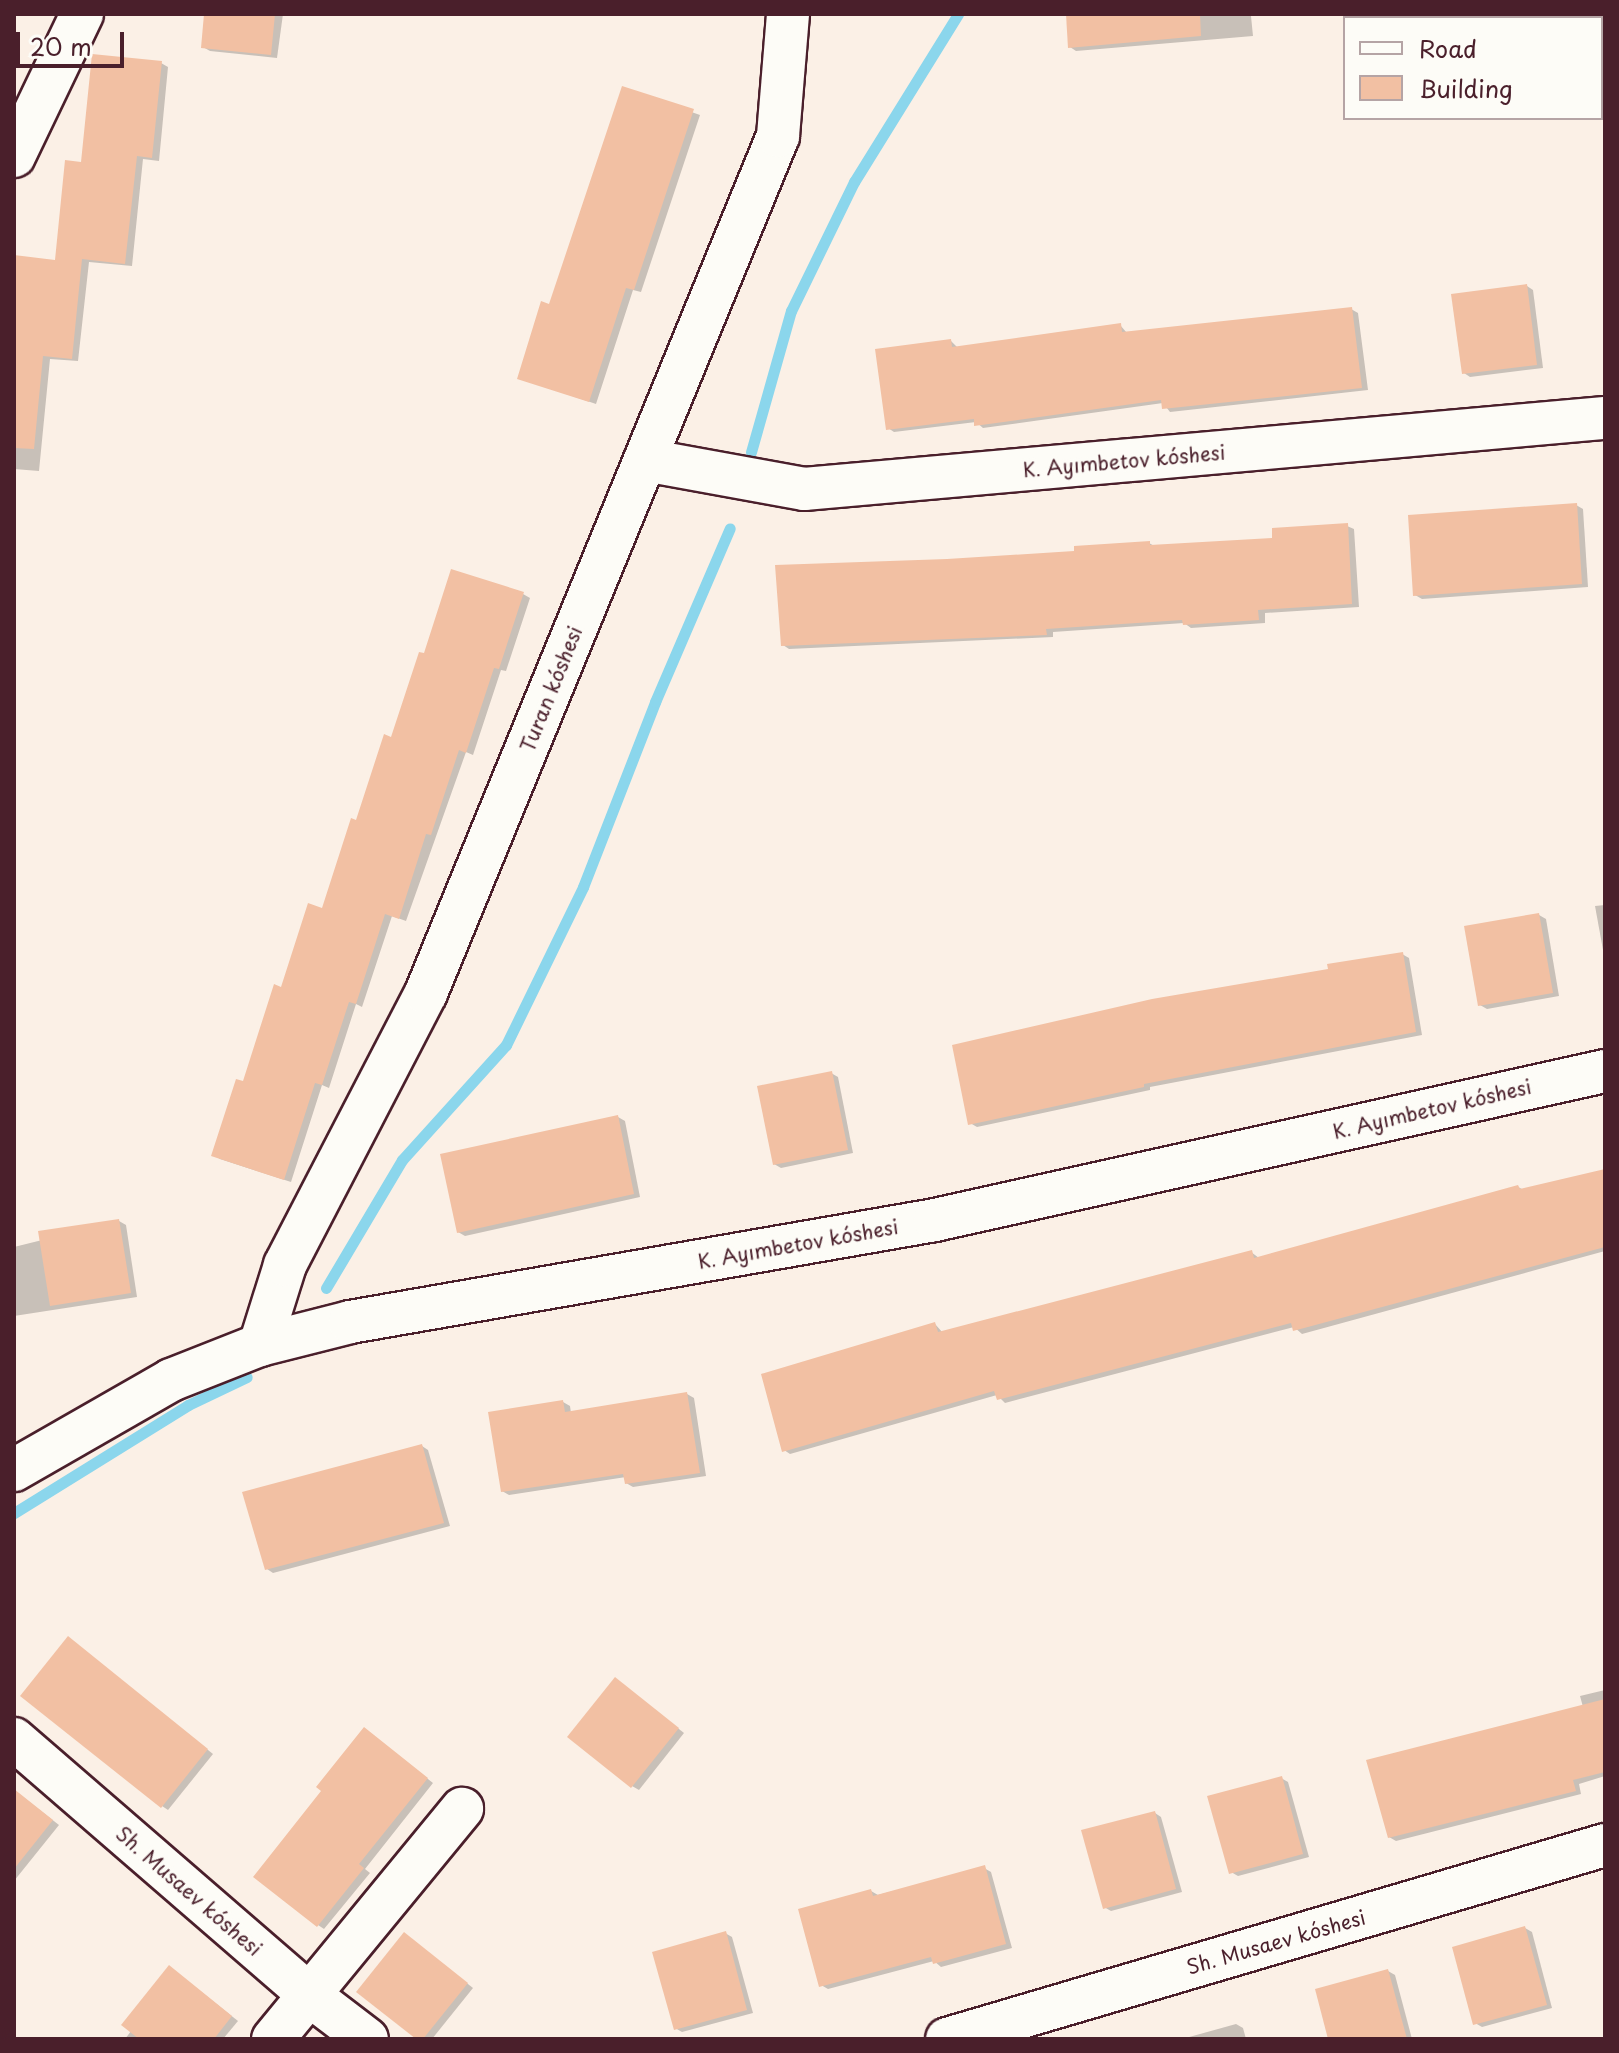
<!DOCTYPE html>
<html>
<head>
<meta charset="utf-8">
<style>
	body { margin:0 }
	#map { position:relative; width:1619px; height:2053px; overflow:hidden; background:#fbf0e6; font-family:"Playpen Sans",sans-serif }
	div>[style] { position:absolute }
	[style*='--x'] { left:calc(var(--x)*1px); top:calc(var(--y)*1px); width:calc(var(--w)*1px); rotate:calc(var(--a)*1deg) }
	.shadow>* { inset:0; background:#0003 }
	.stream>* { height:11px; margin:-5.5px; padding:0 5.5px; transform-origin:5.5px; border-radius:5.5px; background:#8bd6ec }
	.building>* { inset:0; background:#f2c0a3 }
	.roads { filter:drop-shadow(2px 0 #4a1f2b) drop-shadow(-2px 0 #4a1f2b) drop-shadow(0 2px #4a1f2b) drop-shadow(0 -2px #4a1f2b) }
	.minor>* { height:42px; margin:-21px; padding:0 21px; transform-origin:21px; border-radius:21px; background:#fdfcf7 }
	span { translate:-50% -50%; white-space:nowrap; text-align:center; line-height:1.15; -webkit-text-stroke:7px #fdfcf7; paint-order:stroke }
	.street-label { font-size:20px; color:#4a1f2b }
	.frame { position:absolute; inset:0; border:16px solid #4a1f2b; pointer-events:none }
	.legend { position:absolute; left:1343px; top:16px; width:260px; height:104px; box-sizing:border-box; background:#fdfcf7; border:2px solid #b5a4a5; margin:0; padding:10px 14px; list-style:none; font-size:24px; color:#4a1f2b }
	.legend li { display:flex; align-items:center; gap:16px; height:40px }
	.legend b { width:40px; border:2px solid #b5a4a5 }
	.scale { position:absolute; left:16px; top:32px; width:108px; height:36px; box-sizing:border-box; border:4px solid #4a1f2b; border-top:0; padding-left:10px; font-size:24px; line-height:28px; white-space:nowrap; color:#4a1f2b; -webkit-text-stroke:6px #fdfcf7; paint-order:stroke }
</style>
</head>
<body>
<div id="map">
	<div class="shadow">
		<i style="clip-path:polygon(207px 14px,283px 14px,277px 58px,210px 51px,203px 47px)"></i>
		<i style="clip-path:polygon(1068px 14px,1277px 14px,1251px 16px,1253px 36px,1076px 51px,1070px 47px)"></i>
		<i style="clip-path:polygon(161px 63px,168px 67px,159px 161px,143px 159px,132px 266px,89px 262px,78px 361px,50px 359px,39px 471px,14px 469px,14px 257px,57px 262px,82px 164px)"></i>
		<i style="clip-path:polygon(623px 88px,700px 115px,641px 292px,633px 290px,596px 404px,519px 378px,550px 306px)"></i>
		<i style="clip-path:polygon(1527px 286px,1533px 290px,1543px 368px,1470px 377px,1464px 373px)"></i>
		<i style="clip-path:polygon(1351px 309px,1358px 313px,1368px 390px,1170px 412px,1163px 403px,983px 428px,976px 422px,894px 432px,888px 428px,951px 341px,958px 348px,1120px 325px,1127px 333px)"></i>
		<i style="clip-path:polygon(1576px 505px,1583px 509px,1588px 587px,1422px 599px,1415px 595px)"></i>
		<i style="clip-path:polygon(1347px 526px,1354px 529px,1359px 607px,1265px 613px,1265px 623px,1191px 628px,1184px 623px,1053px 632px,1053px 637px,789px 649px,783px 645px,1076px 553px,1149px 543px,1156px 547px,1274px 540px)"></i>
		<i style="clip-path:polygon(523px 594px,530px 598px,506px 671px,501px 670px,473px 755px,466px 752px,406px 921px,392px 916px,362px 1007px,356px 1004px,329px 1088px,322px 1085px,291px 1182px,220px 1159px,214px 1155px,283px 989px,323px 910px,425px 656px)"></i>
		<i style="clip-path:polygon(1605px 905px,1605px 961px,1595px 906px)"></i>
		<i style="clip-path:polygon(1539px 915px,1546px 919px,1559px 996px,1487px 1009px,1480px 1005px)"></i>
		<i style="clip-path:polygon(1402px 954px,1409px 958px,1422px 1035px,1150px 1087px,1150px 1090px,977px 1127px,970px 1123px,1330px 971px)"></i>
		<i style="clip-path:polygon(831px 1073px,838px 1077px,853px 1153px,781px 1168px,774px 1164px)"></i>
		<i style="clip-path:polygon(618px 1117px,625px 1121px,640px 1197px,465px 1236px,458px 1232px)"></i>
		<i style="clip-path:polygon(1605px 1171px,1605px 1251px,1302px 1334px,1294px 1327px,1005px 1403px,997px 1395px,790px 1454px,784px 1450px,935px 1324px,943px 1333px,1251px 1252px,1259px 1258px,1518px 1187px,1524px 1190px)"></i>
		<i style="clip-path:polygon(119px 1221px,126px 1225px,137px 1297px,14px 1316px,14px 1247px)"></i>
		<i style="clip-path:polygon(687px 1394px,694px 1398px,706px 1476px,633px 1487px,626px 1483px,626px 1477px,509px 1495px,502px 1491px,563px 1402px,570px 1406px,571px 1413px)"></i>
		<i style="clip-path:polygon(422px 1446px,428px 1450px,450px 1526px,273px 1573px,267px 1569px)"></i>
		<i style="clip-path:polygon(75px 1643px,213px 1754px,168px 1810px,162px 1806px)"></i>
		<i style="clip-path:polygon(622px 1684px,684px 1733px,639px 1790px,632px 1786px)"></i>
		<i style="clip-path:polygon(1605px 1690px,1605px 1776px,1579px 1784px,1581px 1794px,1396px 1841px,1389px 1837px,1583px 1707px,1580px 1696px)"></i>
		<i style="clip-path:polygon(371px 1734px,433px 1783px,365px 1869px,370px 1873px,324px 1929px,318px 1925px)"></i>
		<i style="clip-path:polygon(1281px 1778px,1288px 1782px,1309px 1857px,1238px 1876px,1231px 1872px)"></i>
		<i style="clip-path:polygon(14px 1790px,59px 1825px,14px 1881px)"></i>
		<i style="clip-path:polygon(1155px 1813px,1161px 1817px,1182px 1892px,1111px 1911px,1104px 1907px)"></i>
		<i style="clip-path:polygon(984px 1868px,991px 1872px,1012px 1948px,941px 1967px,934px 1961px,828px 1989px,821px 1985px,871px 1891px,878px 1895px)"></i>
		<i style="clip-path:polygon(1525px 1928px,1532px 1932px,1552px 2008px,1482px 2027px,1475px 2023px)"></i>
		<i style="clip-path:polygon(725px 1933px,732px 1937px,753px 2013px,682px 2032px,675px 2028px)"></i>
		<i style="clip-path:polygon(411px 1939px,473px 1988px,432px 2039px,419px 2039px)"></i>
		<i style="clip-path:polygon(1388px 1971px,1395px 1975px,1412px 2039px,1330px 2039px)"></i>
		<i style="clip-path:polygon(176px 1972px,238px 2021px,223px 2039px,125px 2039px)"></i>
		<i style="clip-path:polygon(1236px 2024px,1243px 2028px,1246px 2039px,1182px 2039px)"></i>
	</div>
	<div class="stream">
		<i style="--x:751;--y:452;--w:147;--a:-74.2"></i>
		<i style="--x:791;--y:311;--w:144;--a:-64"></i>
		<i style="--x:854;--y:182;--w:198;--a:-58.2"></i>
		<i style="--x:326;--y:1288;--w:149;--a:-59.3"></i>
		<i style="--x:402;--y:1160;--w:155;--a:-47.9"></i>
		<i style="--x:506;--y:1045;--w:176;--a:-64"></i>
		<i style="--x:583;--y:887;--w:199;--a:-68.7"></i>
		<i style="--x:655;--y:702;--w:189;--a:-66.7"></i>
		<i style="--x:14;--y:1513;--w:205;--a:-31.8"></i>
		<i style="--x:188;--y:1405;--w:65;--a:-25.4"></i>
	</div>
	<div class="building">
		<i style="clip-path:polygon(204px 14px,275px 14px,271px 55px,201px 48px)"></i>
		<i style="clip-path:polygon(1066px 14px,1200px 14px,1201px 36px,1068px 48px)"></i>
		<i style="clip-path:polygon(92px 54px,162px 61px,152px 158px,137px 156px,125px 264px,82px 259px,72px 359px,43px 356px,34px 449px,14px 448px,14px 255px,55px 260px,65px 160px,81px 162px)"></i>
		<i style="clip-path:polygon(622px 86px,694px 109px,634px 290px,626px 288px,589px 402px,517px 379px,541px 301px,549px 304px)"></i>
		<i style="clip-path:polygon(1527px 284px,1537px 365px,1462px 374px,1451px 294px)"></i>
		<i style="clip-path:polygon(1352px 307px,1362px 388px,1162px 409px,1161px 400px,974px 426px,974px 419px,886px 430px,875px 349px,951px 339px,952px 347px,1121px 323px,1122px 332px)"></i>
		<i style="clip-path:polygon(1577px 503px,1582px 584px,1413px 596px,1408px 515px)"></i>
		<i style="clip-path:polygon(1348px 523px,1352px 604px,1258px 610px,1259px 620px,1183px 625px,1182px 620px,1046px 629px,1047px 635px,781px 646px,775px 565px,947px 559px,1074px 551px,1074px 546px,1150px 541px,1150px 545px,1272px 538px,1272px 528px)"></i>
		<i style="clip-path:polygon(451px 569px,524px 592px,499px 669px,494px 668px,466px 753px,459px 750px,431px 835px,426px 834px,399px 919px,385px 914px,356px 1004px,349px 1002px,322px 1085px,315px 1083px,284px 1180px,211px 1156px,236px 1079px,243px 1081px,274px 984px,281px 987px,308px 903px,322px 908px,351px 818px,356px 820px,384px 734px,391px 737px,419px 652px,424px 653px)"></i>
		<i style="clip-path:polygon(1539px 913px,1553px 993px,1478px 1006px,1464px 926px)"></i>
		<i style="clip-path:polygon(1403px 952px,1416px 1032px,1144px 1084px,1144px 1087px,968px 1125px,952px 1045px,1152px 999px,1328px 969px,1327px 964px)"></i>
		<i style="clip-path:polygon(832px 1071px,848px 1150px,773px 1165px,757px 1086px)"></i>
		<i style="clip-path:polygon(618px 1115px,634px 1194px,457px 1233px,440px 1154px)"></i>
		<i style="clip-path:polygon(1605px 1169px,1605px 1247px,1293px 1331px,1291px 1323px,997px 1400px,994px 1391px,782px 1452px,761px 1374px,935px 1322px,938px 1332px,1252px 1250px,1254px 1258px,1518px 1185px,1520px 1189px)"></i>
		<i style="clip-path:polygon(119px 1219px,131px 1293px,50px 1306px,38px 1231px)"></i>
		<i style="clip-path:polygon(687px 1392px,700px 1473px,625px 1484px,623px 1474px,501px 1492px,488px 1412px,563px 1400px,565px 1412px)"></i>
		<i style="clip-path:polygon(422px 1444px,444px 1523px,265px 1570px,242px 1492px)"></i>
		<i style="clip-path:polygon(68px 1636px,208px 1749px,161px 1808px,20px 1696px)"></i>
		<i style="clip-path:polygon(615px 1677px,679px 1728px,631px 1788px,567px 1737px)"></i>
		<i style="clip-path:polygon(1605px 1699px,1605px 1772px,1573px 1780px,1576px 1791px,1388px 1838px,1366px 1760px)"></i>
		<i style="clip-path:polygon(364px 1727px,428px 1778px,359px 1864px,364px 1868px,317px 1927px,253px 1877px,321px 1791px,316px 1787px)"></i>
		<i style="clip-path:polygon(1282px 1776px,1303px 1854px,1229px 1874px,1207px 1796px)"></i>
		<i style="clip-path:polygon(14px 1789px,53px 1820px,14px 1869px)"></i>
		<i style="clip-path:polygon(1155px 1811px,1176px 1889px,1103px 1909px,1081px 1830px)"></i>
		<i style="clip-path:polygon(985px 1865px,1006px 1944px,933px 1964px,931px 1957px,819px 1987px,798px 1909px,871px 1889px,873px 1896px)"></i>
		<i style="clip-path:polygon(1525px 1926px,1547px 2005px,1473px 2025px,1452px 1947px)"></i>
		<i style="clip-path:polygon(726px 1931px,747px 2010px,674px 2030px,652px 1952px)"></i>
		<i style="clip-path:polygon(404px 1932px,468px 1983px,423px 2039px,416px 2039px,356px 1992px)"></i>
		<i style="clip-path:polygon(169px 1965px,232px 2016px,214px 2039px,139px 2039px,121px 2025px)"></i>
		<i style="clip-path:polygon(1388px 1969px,1407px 2039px,1328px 2039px,1315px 1989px)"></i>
	</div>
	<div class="roads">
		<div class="minor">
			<i style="--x:14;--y:156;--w:157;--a:-64.4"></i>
			<i style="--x:645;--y:460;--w:162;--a:10.3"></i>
			<i style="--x:804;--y:489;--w:804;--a:-5.07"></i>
			<i style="--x:260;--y:1345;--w:84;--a:-72.6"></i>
			<i style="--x:285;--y:1265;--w:306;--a:-62.6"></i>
			<i style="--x:426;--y:993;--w:926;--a:-67.67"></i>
			<i style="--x:778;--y:136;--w:122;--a:-85.3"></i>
			<i style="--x:14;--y:1470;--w:181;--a:-29.8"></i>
			<i style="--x:171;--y:1380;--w:96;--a:-21.5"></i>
			<i style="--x:260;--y:1345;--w:93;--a:-14.3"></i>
			<i style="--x:350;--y:1322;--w:594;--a:-9.89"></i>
			<i style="--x:935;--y:1220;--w:686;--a:-12.54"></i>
			<i style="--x:14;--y:1739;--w:389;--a:40.9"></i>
			<i style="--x:308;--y:1994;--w:74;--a:37.3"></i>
			<i style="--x:273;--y:2039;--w:298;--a:-50.6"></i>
			<i style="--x:947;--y:2039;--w:686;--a:-16.43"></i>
		</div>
	</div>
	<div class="street-label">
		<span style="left:1124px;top:461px;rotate:-5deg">K. Ayımbetov kóshesi</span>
		<span style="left:551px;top:689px;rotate:-68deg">Turan kóshesi</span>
		<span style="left:1432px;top:1109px;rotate:-13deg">K. Ayımbetov kóshesi</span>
		<span style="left:798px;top:1244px;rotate:-10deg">K. Ayımbetov kóshesi</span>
		<span style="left:189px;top:1891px;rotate:41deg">Sh. Musaev kóshesi</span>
		<span style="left:1276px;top:1942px;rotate:-16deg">Sh. Musaev kóshesi</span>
	</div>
	<div class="frame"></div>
	<ul class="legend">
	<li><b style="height:10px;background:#fdfcf7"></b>Road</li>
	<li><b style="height:22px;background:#f2c0a3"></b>Building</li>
	</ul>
	<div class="scale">20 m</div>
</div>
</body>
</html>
